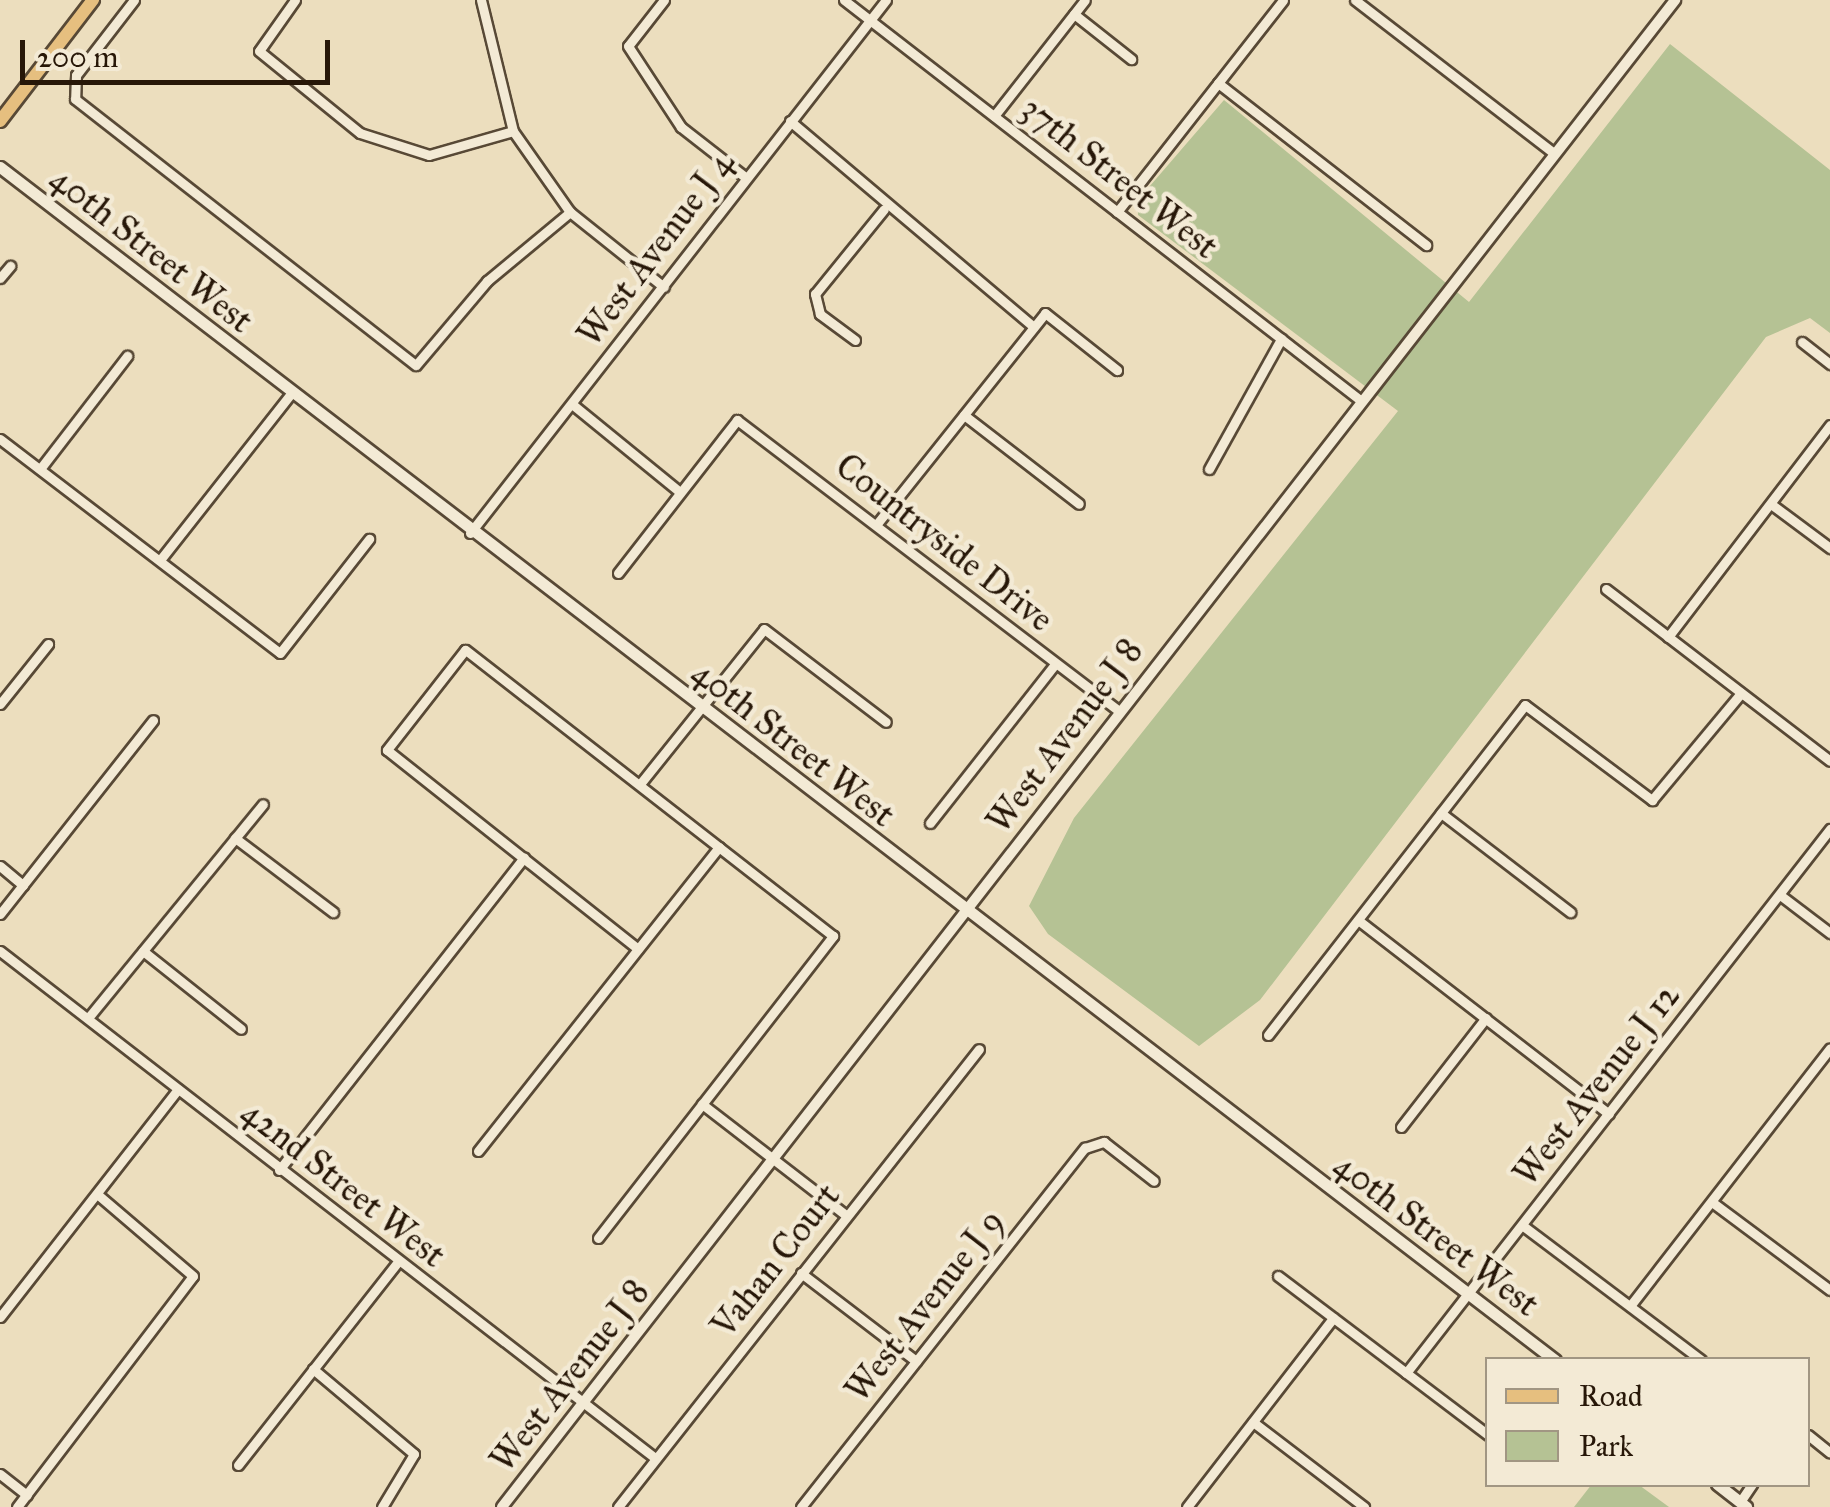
<!DOCTYPE html>
<html>
<head>
<meta charset="utf-8">
<style>
	body { margin:0 }
	#map { position:relative; width:1830px; height:1507px; overflow:hidden; background:#ecdebe; font-family:"IM FELL Great Primer",serif }
	div>[style] { position:absolute }
	[style*='--x'] { left:calc(var(--x)*1px); top:calc(var(--y)*1px); width:calc(var(--w)*1px); rotate:calc(var(--a)*1deg) }
	.green>* { inset:0; background:#b5c294 }
	.roads { filter:drop-shadow(2px 0 #584936) drop-shadow(-2px 0 #584936) drop-shadow(0 2px #584936) drop-shadow(0 -2px #584936) }
	.minor>* { height:9px; margin:-4.5px; padding:0 4.5px; transform-origin:4.5px; border-radius:4.5px; background:#f3ead5 }
	.tertiary>* { height:10px; margin:-5px; padding:0 5px; transform-origin:5px; border-radius:5px; background:#f3ead5 }
	.secondary>* { height:11px; margin:-5.5px; padding:0 5.5px; transform-origin:5.5px; border-radius:5.5px; background:#f3ead5 }
	.primary>* { height:12px; margin:-6px; padding:0 6px; transform-origin:6px; border-radius:6px; background:#e6bf7f }
	span { translate:-50% -50%; white-space:nowrap; text-align:center; line-height:1.15; -webkit-text-stroke:9px #f3ead5; paint-order:stroke }
	.street-label { font-size:35px; color:#271708 }
	.legend { position:absolute; left:1485px; top:1357px; width:325px; height:130px; box-sizing:border-box; background:#f3ead5; border:2px solid #a19683; margin:0; padding:12px 18px; list-style:none; font-size:30px; color:#271708 }
	.legend li { display:flex; align-items:center; gap:20px; height:50px }
	.legend b { width:50px; border:2px solid #a19683 }
	.scale { position:absolute; left:20px; top:40px; width:310px; height:45px; box-sizing:border-box; border:5px solid #271708; border-top:0; padding-left:12px; font-size:30px; line-height:35px; white-space:nowrap; color:#271708; -webkit-text-stroke:8px #f3ead5; paint-order:stroke }
</style>
</head>
<body>
<div id="map">
	<div class="green">
		<i style="clip-path:polygon(1670px 44px,1830px 170px,1830px 333px,1810px 318px,1766px 337px,1260px 1000px,1199px 1046px,1048px 934px,1029px 906px,1074px 818px,1398px 411px,1138px 215px,1137px 201px,1224px 100px,1469px 302px)"></i>
		<i style="clip-path:polygon(1592px 1484px,1639px 1485px,1669px 1507px,1574px 1507px)"></i>
	</div>
	<div class="roads">
		<div class="minor">
			<i style="--x:134;--y:0;--w:95;--a:127.7"></i>
			<i style="--x:76;--y:75;--w:24;--a:92"></i>
			<i style="--x:75;--y:99;--w:432;--a:38"></i>
			<i style="--x:416;--y:365;--w:110;--a:-49.8"></i>
			<i style="--x:487;--y:281;--w:108;--a:-39.7"></i>
			<i style="--x:295;--y:0;--w:62;--a:125.2"></i>
			<i style="--x:259;--y:51;--w:130;--a:39.1"></i>
			<i style="--x:360;--y:133;--w:72;--a:17.7"></i>
			<i style="--x:429;--y:155;--w:87;--a:-15.9"></i>
			<i style="--x:481;--y:0;--w:135;--a:76.3"></i>
			<i style="--x:513;--y:131;--w:99;--a:54.9"></i>
			<i style="--x:570;--y:212;--w:120;--a:38.6"></i>
			<i style="--x:664;--y:0;--w:58;--a:128"></i>
			<i style="--x:628;--y:46;--w:97;--a:56.8"></i>
			<i style="--x:681;--y:127;--w:81;--a:38"></i>
			<i style="--x:844;--y:0;--w:653;--a:37.78"></i>
			<i style="--x:1355;--y:0;--w:251;--a:37.6"></i>
			<i style="--x:1074;--y:14;--w:73;--a:38.3"></i>
			<i style="--x:1218;--y:83;--w:264;--a:37.9"></i>
			<i style="--x:994;--y:116;--w:147;--a:-51.9"></i>
			<i style="--x:790;--y:121;--w:319;--a:40.2"></i>
			<i style="--x:1117;--y:212;--w:269;--a:-51.9"></i>
			<i style="--x:0;--y:278;--w:16;--a:-50"></i>
			<i style="--x:855;--y:340;--w:44;--a:-143.4"></i>
			<i style="--x:820;--y:314;--w:21;--a:-104"></i>
			<i style="--x:815;--y:294;--w:109;--a:-50.9"></i>
			<i style="--x:1802;--y:342;--w:36;--a:38"></i>
			<i style="--x:572;--y:404;--w:139;--a:39.2"></i>
			<i style="--x:964;--y:415;--w:145;--a:37.7"></i>
			<i style="--x:0;--y:439;--w:352;--a:37.4"></i>
			<i style="--x:280;--y:653;--w:145;--a:-52"></i>
			<i style="--x:40;--y:469;--w:143;--a:-52.4"></i>
			<i style="--x:1209;--y:469;--w:149;--a:-61"></i>
			<i style="--x:1771;--y:504;--w:74;--a:36.7"></i>
			<i style="--x:876;--y:525;--w:271;--a:-51.4"></i>
			<i style="--x:1045;--y:313;--w:92;--a:38.4"></i>
			<i style="--x:470;--y:533;--w:676;--a:-52.03"></i>
			<i style="--x:160;--y:560;--w:210;--a:-51.8"></i>
			<i style="--x:618;--y:573;--w:194;--a:-52.1"></i>
			<i style="--x:737;--y:420;--w:478;--a:37.3"></i>
			<i style="--x:1606;--y:589;--w:282;--a:37.5"></i>
			<i style="--x:1668;--y:637;--w:267;--a:-52.6"></i>
			<i style="--x:0;--y:704;--w:77;--a:-51.3"></i>
			<i style="--x:640;--y:784;--w:198;--a:-51.3"></i>
			<i style="--x:764;--y:629;--w:153;--a:37.3"></i>
			<i style="--x:1441;--y:813;--w:163;--a:37.5"></i>
			<i style="--x:930;--y:823;--w:202;--a:-51.8"></i>
			<i style="--x:235;--y:838;--w:123;--a:37.1"></i>
			<i style="--x:0;--y:866;--w:30;--a:40"></i>
			<i style="--x:1780;--y:895;--w:63;--a:37.2"></i>
			<i style="--x:0;--y:914;--w:247;--a:-51.7"></i>
			<i style="--x:1358;--y:920;--w:317;--a:37.7"></i>
			<i style="--x:0;--y:951;--w:828;--a:37.74"></i>
			<i style="--x:143;--y:951;--w:125;--a:38.5"></i>
			<i style="--x:88;--y:1018;--w:276;--a:-50.7"></i>
			<i style="--x:1268;--y:1035;--w:418;--a:-52.1"></i>
			<i style="--x:1525;--y:705;--w:159;--a:36.8"></i>
			<i style="--x:1652;--y:800;--w:139;--a:-50.2"></i>
			<i style="--x:702;--y:1104;--w:183;--a:37.7"></i>
			<i style="--x:1401;--y:1127;--w:138;--a:-52.1"></i>
			<i style="--x:478;--y:1151;--w:388;--a:-51.6"></i>
			<i style="--x:279;--y:1170;--w:397;--a:-51.9"></i>
			<i style="--x:1712;--y:1202;--w:147;--a:36.7"></i>
			<i style="--x:1522;--y:1225;--w:224;--a:37"></i>
			<i style="--x:598;--y:1238;--w:383;--a:-52.1"></i>
			<i style="--x:833;--y:936;--w:466;--a:-142.1"></i>
			<i style="--x:465;--y:650;--w:127;--a:128"></i>
			<i style="--x:387;--y:750;--w:320;--a:38.4"></i>
			<i style="--x:801;--y:1273;--w:145;--a:37.4"></i>
			<i style="--x:1278;--y:1276;--w:263;--a:37.1"></i>
			<i style="--x:1630;--y:1306;--w:326;--a:-52.2"></i>
			<i style="--x:0;--y:1317;--w:289;--a:-52"></i>
			<i style="--x:313;--y:1369;--w:132;--a:40.1"></i>
			<i style="--x:414;--y:1454;--w:62;--a:121.1"></i>
			<i style="--x:1406;--y:1373;--w:690;--a:-52.07"></i>
			<i style="--x:1253;--y:1422;--w:140;--a:37.4"></i>
			<i style="--x:1808;--y:1435;--w:28;--a:39"></i>
			<i style="--x:238;--y:1465;--w:257;--a:-51.8"></i>
			<i style="--x:0;--y:1474;--w:34;--a:38"></i>
			<i style="--x:1740;--y:1502;--w:22;--a:-56"></i>
			<i style="--x:17;--y:1507;--w:290;--a:-52.7"></i>
			<i style="--x:193;--y:1276;--w:126;--a:-139.5"></i>
			<i style="--x:618;--y:1507;--w:583;--a:-51.75"></i>
			<i style="--x:801;--y:1507;--w:458;--a:-51.7"></i>
			<i style="--x:1085;--y:1148;--w:20;--a:-18"></i>
			<i style="--x:1104;--y:1142;--w:63;--a:38"></i>
			<i style="--x:1187;--y:1507;--w:239;--a:-52.3"></i>
		</div>
		<div class="tertiary">
			<i style="--x:502;--y:1507;--w:1910;--a:-52.1"></i>
		</div>
		<div class="secondary">
			<i style="--x:0;--y:167;--w:1960;--a:37.5"></i>
			<i style="--x:1717;--y:1484;--w:37;--a:38"></i>
		</div>
		<div class="primary">
			<i style="--x:0;--y:121;--w:153;--a:-52.5"></i>
		</div>
	</div>
	<div class="street-label">
		<span style="left:1119px;top:178px;rotate:38deg">37th Street West</span>
		<span style="left:656px;top:249px;rotate:-53deg">West Avenue J 4</span>
		<span style="left:151px;top:250px;rotate:38deg">40th Street West</span>
		<span style="left:944px;top:543px;rotate:38deg">Countryside Drive</span>
		<span style="left:1065px;top:736px;rotate:-53deg">West Avenue J 8</span>
		<span style="left:793px;top:744px;rotate:38deg">40th Street West</span>
		<span style="left:1597px;top:1085px;rotate:-52deg">West Avenue J 12</span>
		<span style="left:343px;top:1184px;rotate:38deg">42nd Street West</span>
		<span style="left:1436px;top:1235px;rotate:37deg">40th Street West</span>
		<span style="left:776px;top:1261px;rotate:-52deg">Vahan Court</span>
		<span style="left:925px;top:1306px;rotate:-52deg">West Avenue J 9</span>
		<span style="left:570px;top:1376px;rotate:-52deg">West Avenue J 8</span>
	</div>
	<ul class="legend">
	<li><b style="height:12px;background:#e6bf7f"></b>Road</li>
	<li><b style="height:28px;background:#b5c294"></b>Park</li>
	</ul>
	<div class="scale">200 m</div>
</div>
</body>
</html>
